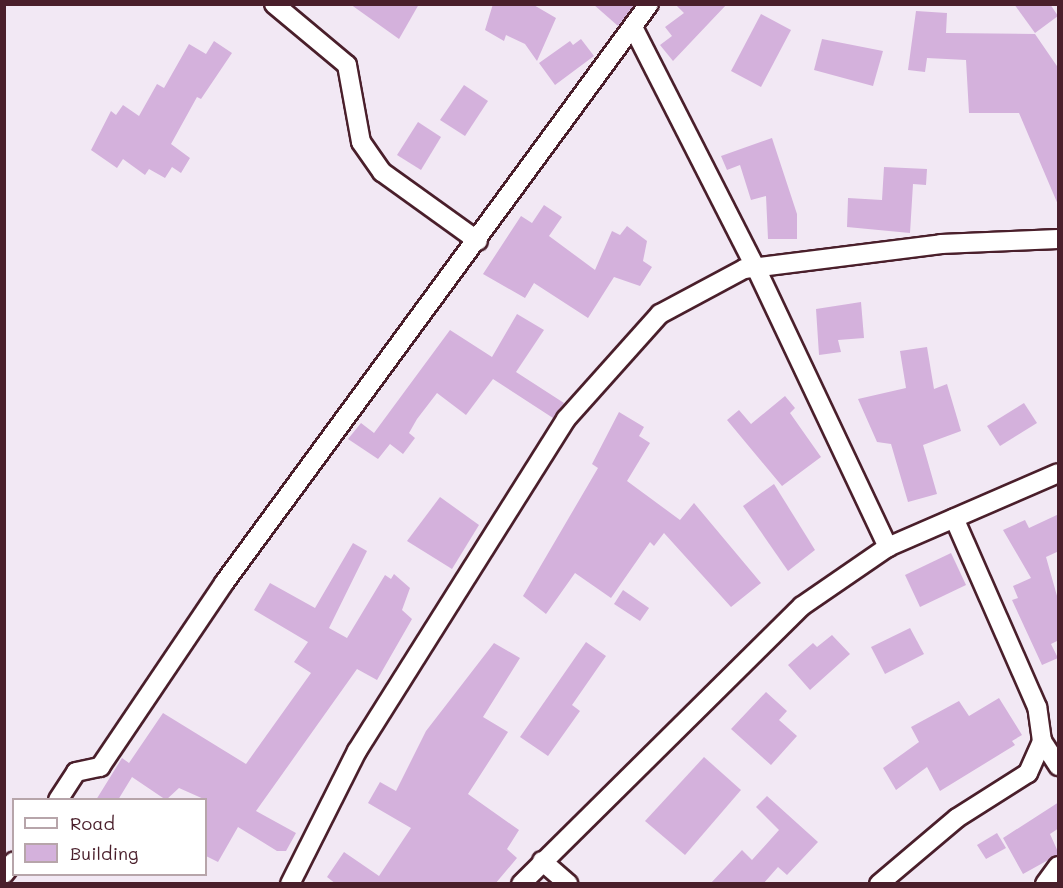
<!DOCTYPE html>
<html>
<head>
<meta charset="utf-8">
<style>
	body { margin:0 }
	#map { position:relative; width:1063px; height:888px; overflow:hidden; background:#f2e8f4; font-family:Mali,sans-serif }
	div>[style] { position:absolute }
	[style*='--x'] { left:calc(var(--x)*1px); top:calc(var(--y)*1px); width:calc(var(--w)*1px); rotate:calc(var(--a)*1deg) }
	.building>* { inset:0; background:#d4b1dc }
	.roads { filter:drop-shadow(2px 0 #4a1f2b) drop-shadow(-2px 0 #4a1f2b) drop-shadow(0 2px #4a1f2b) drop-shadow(0 -2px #4a1f2b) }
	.minor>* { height:18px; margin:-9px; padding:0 9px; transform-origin:9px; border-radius:9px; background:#fff }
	span { translate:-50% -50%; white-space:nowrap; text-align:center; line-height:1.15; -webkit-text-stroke:6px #fff; paint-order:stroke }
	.frame { position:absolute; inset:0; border:6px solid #4a1f2b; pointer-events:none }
	.legend { position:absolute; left:12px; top:798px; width:195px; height:78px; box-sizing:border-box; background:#fff; border:2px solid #b7a5aa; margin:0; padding:8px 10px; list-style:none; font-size:18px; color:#4a1f2b }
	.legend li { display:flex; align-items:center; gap:12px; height:30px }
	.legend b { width:30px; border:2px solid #b7a5aa }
</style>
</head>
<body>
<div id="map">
	<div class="building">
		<i style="clip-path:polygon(350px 4px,419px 4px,399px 39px)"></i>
		<i style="clip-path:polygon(493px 4px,532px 4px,556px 18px,537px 61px,525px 44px,506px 35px,504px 41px,485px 30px)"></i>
		<i style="clip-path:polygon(593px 4px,635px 4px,618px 26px)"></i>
		<i style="clip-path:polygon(675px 4px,727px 4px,673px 61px,660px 45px,672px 36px,665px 27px,684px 13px)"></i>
		<i style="clip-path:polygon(1014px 4px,1050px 4px,1058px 16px,1035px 33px)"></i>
		<i style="clip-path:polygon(916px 11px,947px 13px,946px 33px,1035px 34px,1059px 69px,1059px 207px,1019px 113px,969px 113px,966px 60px,927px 58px,925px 72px,908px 70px)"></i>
		<i style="clip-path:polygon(761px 14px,791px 30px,761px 87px,731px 71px)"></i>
		<i style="clip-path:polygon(581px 39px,594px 56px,555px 85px,539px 63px,570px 41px,573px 45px)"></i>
		<i style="clip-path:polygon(822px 39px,883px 51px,873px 86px,814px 70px)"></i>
		<i style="clip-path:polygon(214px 41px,232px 53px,201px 99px,197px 97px,171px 144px,190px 158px,181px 173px,172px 167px,165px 178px,149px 169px,145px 175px,123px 159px,117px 168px,91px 150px,111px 111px,116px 115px,123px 105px,139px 116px,157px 84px,164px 88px,189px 44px,206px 54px)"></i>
		<i style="clip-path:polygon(464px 85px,488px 101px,465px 136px,440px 120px)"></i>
		<i style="clip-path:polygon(418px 122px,441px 137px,421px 170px,397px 155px)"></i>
		<i style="clip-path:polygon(772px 138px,797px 214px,797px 239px,768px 239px,766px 196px,751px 200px,740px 165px,727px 170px,721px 156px)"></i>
		<i style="clip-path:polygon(884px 167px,927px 169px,926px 185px,913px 184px,910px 233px,847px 227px,848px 198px,882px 200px)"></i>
		<i style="clip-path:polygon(544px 205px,562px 217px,549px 236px,595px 270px,612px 231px,620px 235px,627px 226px,647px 241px,643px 261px,652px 267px,640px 286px,614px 277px,588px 318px,534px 283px,525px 298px,483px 274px,521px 216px,532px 223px)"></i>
		<i style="clip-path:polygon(861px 302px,864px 338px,838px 340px,841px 352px,819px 355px,816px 309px)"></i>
		<i style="clip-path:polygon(517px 314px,544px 330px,516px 372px,564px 403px,553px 418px,493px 379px,466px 415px,437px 393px,417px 419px,409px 433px,415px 438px,403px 454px,390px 444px,378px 459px,348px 439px,361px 423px,374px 433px,450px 330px,492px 357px)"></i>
		<i style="clip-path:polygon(927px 347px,934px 389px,947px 384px,961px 431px,923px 445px,937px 494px,908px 502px,891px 444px,877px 442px,858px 399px,906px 388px,900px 351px)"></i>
		<i style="clip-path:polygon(785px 396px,795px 408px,790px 413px,821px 457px,782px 486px,727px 420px,739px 410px,751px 424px)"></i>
		<i style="clip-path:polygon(1024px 403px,1037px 423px,1000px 446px,987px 426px)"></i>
		<i style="clip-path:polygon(619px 412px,644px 427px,639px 436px,650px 443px,627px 481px,680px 520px,694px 503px,761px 583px,731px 607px,664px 533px,654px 546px,650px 542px,611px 598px,575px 573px,546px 614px,523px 596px,598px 468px,592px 464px)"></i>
		<i style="clip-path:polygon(774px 484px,815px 550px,788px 571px,743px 506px)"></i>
		<i style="clip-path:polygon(440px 497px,479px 525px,452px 569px,407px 541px)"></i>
		<i style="clip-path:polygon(1059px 514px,1059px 551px,1046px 557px,1059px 603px,1059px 640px,1051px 644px,1058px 658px,1042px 665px,1012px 600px,1018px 598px,1013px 586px,1031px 578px,1003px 530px,1025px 520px,1029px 528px)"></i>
		<i style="clip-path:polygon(353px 543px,367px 551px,329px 628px,347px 638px,385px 575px,391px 579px,394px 574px,410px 588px,402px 610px,412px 619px,377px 680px,357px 669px,256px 811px,296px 833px,286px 851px,277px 851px,238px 827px,218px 862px,206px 856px,206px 800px,179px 788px,166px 800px,132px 777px,118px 800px,96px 800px,122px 758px,129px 763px,163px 713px,246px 764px,311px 673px,294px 662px,308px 642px,254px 610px,270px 583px,315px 608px)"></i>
		<i style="clip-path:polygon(951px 553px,966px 585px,920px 607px,905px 575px)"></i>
		<i style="clip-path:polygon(623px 590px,649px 608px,640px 621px,614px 604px)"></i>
		<i style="clip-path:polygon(910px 628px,924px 654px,885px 674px,871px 647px)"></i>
		<i style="clip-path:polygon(832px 635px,850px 654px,810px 690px,788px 665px,813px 643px,817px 647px)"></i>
		<i style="clip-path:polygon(586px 642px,606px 656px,572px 705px,580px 711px,548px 756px,520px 737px)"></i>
		<i style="clip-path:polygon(494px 643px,520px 658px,483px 717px,508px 732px,468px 794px,519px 830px,507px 849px,517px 858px,495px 884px,336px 884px,327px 877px,344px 852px,379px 876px,411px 828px,368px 803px,380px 782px,396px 791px,426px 731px)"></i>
		<i style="clip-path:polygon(766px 692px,787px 711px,779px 720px,797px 736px,771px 765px,731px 729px)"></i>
		<i style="clip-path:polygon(999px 698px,1022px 735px,1012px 741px,1015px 745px,940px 791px,927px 767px,896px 790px,883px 768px,919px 742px,911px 727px,959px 701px,969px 716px)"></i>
		<i style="clip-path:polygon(704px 757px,741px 790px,685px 855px,645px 821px)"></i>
		<i style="clip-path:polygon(767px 796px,818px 842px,787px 875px,778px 867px,763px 884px,710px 884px,742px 850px,752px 860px,779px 830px,756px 807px)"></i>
		<i style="clip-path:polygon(1059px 802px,1059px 828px,1050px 834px,1059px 854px,1023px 874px,1003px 838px)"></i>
		<i style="clip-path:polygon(997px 833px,1006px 848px,986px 859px,977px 845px)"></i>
	</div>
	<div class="roads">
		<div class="minor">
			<i style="--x:274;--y:4;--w:95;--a:39.9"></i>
			<i style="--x:347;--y:65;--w:78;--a:79.7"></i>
			<i style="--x:361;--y:142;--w:37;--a:55"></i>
			<i style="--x:382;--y:172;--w:118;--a:35.7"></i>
			<i style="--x:634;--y:29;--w:268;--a:63"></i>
			<i style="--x:756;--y:268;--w:309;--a:64.7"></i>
			<i style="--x:1042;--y:741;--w:30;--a:57"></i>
			<i style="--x:58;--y:800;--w:33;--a:-57"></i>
			<i style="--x:76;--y:772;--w:25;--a:-12"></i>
			<i style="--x:100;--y:767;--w:222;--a:-56"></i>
			<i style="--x:224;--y:583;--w:718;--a:-53.72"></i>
			<i style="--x:542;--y:861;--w:35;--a:41"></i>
			<i style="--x:4;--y:874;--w:16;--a:-52"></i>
			<i style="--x:290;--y:884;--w:149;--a:-63.3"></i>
			<i style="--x:357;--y:751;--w:392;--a:-57.8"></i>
			<i style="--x:566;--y:419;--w:141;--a:-48.2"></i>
			<i style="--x:660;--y:314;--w:95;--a:-28.2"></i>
			<i style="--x:744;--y:269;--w:199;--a:-7.2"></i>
			<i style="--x:941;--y:244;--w:117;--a:-2.4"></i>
			<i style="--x:521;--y:884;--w:395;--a:-44.7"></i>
			<i style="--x:802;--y:606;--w:104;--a:-34.5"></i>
			<i style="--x:888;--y:547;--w:185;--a:-23.5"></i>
			<i style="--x:879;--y:884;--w:102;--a:-40.2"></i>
			<i style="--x:957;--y:818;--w:84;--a:-32.4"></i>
			<i style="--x:1028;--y:773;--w:35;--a:-66"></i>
			<i style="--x:1042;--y:741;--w:34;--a:-98"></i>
			<i style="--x:1037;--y:707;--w:206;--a:-113.7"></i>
			<i style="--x:1045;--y:884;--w:22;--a:-54"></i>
		</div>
	</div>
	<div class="frame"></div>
	<ul class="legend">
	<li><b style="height:8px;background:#fff"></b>Road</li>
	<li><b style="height:16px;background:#d4b1dc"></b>Building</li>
	</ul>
</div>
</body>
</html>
